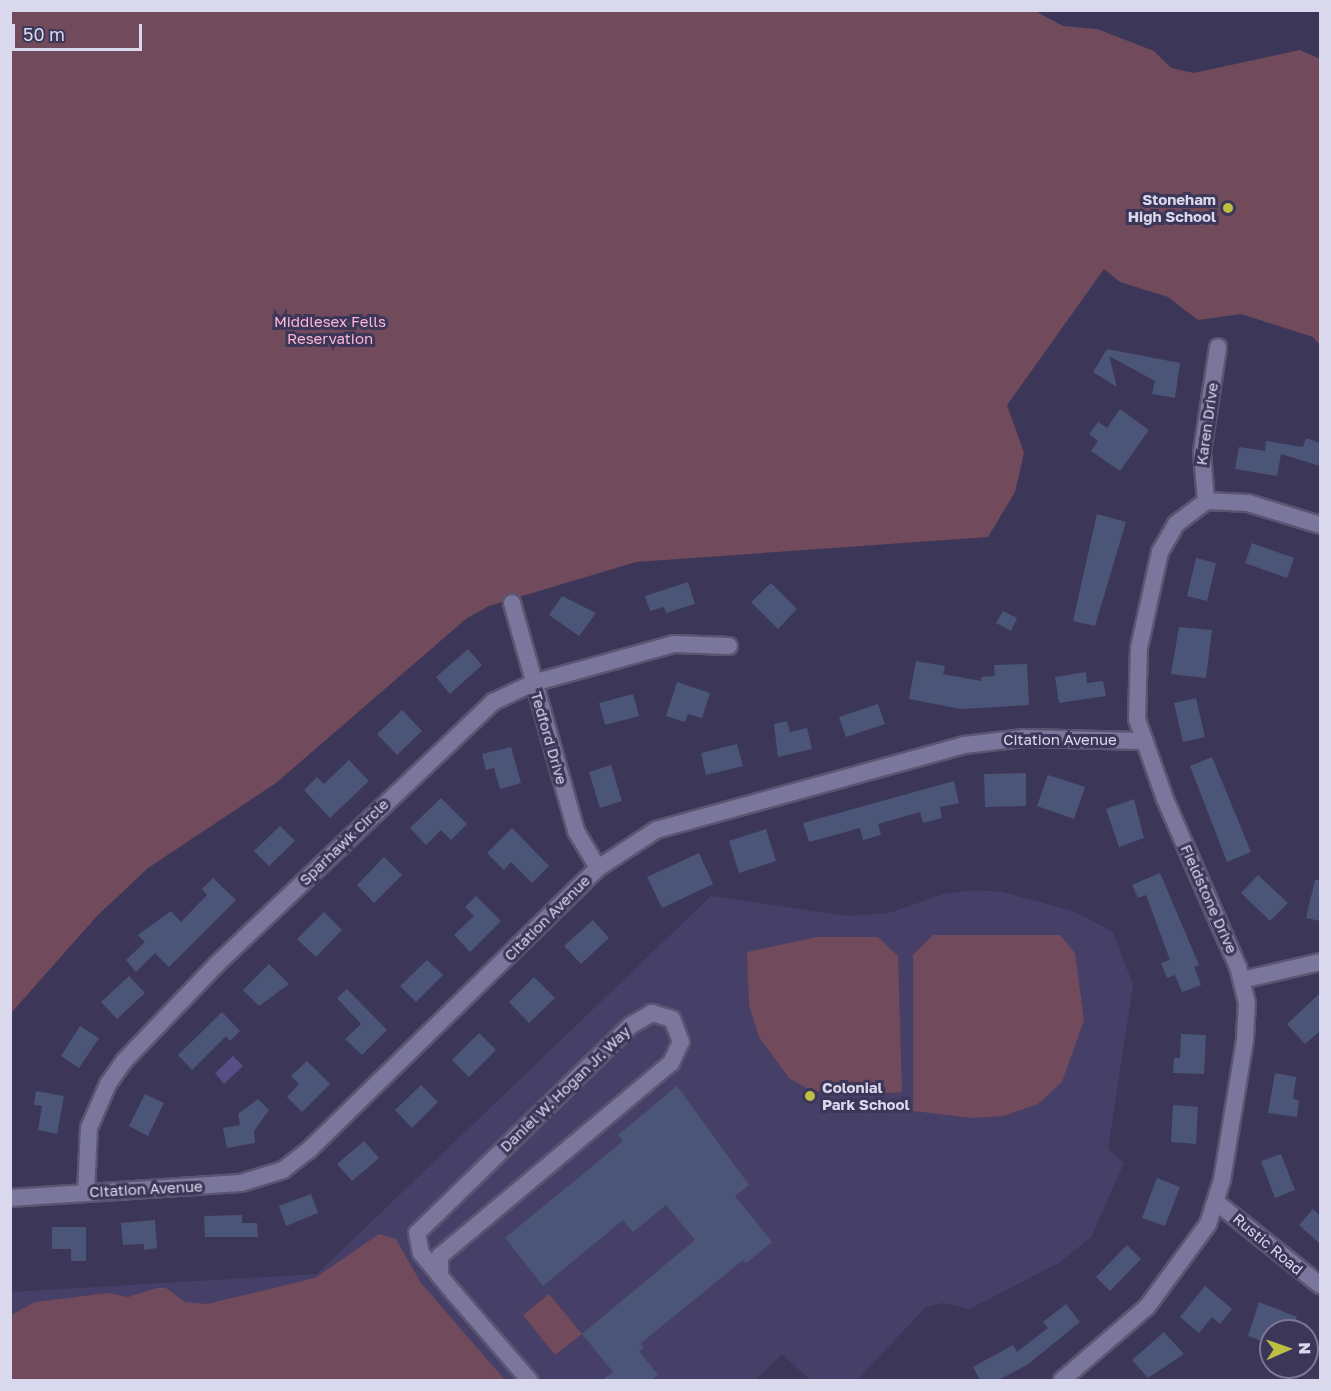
<!DOCTYPE html>
<html>
<head>
<meta charset="utf-8">
<style>
	body { margin:0 }
	#map { position:relative; width:1331px; height:1391px; overflow:hidden; background:#3c3758; font-family:"Golos Text",sans-serif }
	div>[style] { position:absolute }
	[style*='--x'] { left:calc(var(--x)*1px); top:calc(var(--y)*1px); width:calc(var(--w)*1px); rotate:calc(var(--a)*1deg) }
	.built>* { inset:0; background:#463f67 }
	.green>* { inset:0; background:#714a5c }
	.water>* { inset:0; background:#584e85 }
	.building>* { inset:0; background:#4b5577 }
	.roads { filter:drop-shadow(2px 0 #5a5571) drop-shadow(-2px 0 #5a5571) drop-shadow(0 2px #5a5571) drop-shadow(0 -2px #5a5571) }
	.minor>* { height:16px; margin:-8px; padding:0 8px; transform-origin:8px; border-radius:8px; background:#7b769b }
	.dots>* { width:16px; height:16px; translate:-50% -50%; box-sizing:border-box; border:3px solid #3c3758; border-radius:50% }
	span { translate:-50% -50%; white-space:nowrap; text-align:center; line-height:1.15; -webkit-text-stroke:6px #3c3758; paint-order:stroke }
	.poi-label { font-size:15px; color:#dad8ed; font-weight:700 }
	.right { translate:-100% -50%; text-align:right }
	.left { translate:0 -50%; text-align:left }
	.park-label { font-size:15px; color:#fdb4d5 }
	.street-label { font-size:15px; color:#dad8ed }
	.frame { position:absolute; inset:0; border:12px solid #dad8ed; pointer-events:none }
	.north { position:absolute; left:1259px; top:1319px; width:60px; height:60px; box-sizing:border-box; background:#3c3758; border:2px solid #7b7794; border-radius:50%; rotate:88deg; font-size:16px; font-weight:700; line-height:24px; text-align:center; color:#dad8ed }
	.north::after { content:''; display:block; margin:auto; width:21px; height:27px; background:#bdbf43; clip-path:polygon(50% 0,100% 100%,50% 72%,0 100%) }
	.scale { position:absolute; left:12px; top:24px; width:130px; height:27px; box-sizing:border-box; border:3px solid #dad8ed; border-top:0; padding-left:8px; font-size:18px; line-height:21px; white-space:nowrap; color:#dad8ed; -webkit-text-stroke:4px #3c3758; paint-order:stroke }
</style>
</head>
<body>
<div id="map">
	<div class="built">
		<i style="clip-path:polygon(975px 890px,1002px 892px,1073px 911px,1113px 932px,1133px 985px,1108px 1149px,1124px 1163px,1091px 1237px,1059px 1263px,969px 1309px,943px 1303px,926px 1307px,857px 1380px,810px 1380px,782px 1354px,756px 1380px,11px 1380px,11px 1292px,317px 1274px,711px 896px,848px 916px,889px 913px,944px 894px)"></i>
	</div>
	<div class="green">
		<i style="clip-path:polygon(1033px 10px,1063px 26px,1097px 29px,1154px 51px,1171px 68px,1194px 73px,1300px 50px,1320px 59px,1320px 345px,1313px 337px,1241px 314px,1198px 320px,1168px 297px,1120px 282px,1104px 269px,1007px 405px,1024px 453px,1015px 492px,988px 537px,636px 562px,489px 606px,467px 618px,276px 783px,148px 868px,97px 916px,11px 1013px,10px 11px)"></i>
		<i style="clip-path:polygon(933px 935px,1060px 935px,1075px 953px,1084px 1020px,1062px 1082px,1038px 1104px,1004px 1116px,973px 1118px,913px 1111px,913px 955px)"></i>
		<i style="clip-path:polygon(817px 937px,878px 937px,898px 956px,902px 1092px,838px 1096px,808px 1089px,789px 1078px,759px 1037px,749px 1005px,747px 952px)"></i>
		<i style="clip-path:polygon(379px 1234px,396px 1239px,421px 1283px,505px 1380px,11px 1380px,11px 1315px,35px 1302px,108px 1293px,128px 1297px,157px 1288px,166px 1288px,185px 1302px,207px 1304px,315px 1278px)"></i>
		<i style="clip-path:polygon(549px 1294px,582px 1334px,555px 1355px,523px 1315px)"></i>
	</div>
	<div class="water">
		<i style="clip-path:polygon(233px 1056px,243px 1066px,224px 1084px,215px 1073px)"></i>
	</div>
	<div class="building">
		<i style="clip-path:polygon(1107px 349px,1180px 363px,1175px 398px,1152px 394px,1155px 381px,1109px 356px,1117px 387px,1093px 372px)"></i>
		<i style="clip-path:polygon(1120px 409px,1149px 430px,1120px 471px,1091px 451px,1098px 441px,1089px 434px,1098px 422px,1107px 428px)"></i>
		<i style="clip-path:polygon(1306px 438px,1320px 443px,1320px 466px,1281px 454px,1277px 476px,1235px 469px,1239px 447px,1265px 451px,1266px 441px,1303px 447px)"></i>
		<i style="clip-path:polygon(1097px 514px,1126px 522px,1095px 626px,1073px 621px)"></i>
		<i style="clip-path:polygon(1252px 543px,1294px 558px,1287px 578px,1245px 563px)"></i>
		<i style="clip-path:polygon(1196px 558px,1216px 563px,1207px 601px,1187px 596px)"></i>
		<i style="clip-path:polygon(688px 582px,695px 604px,666px 613px,664px 607px,650px 611px,645px 596px)"></i>
		<i style="clip-path:polygon(771px 583px,797px 609px,778px 629px,751px 602px)"></i>
		<i style="clip-path:polygon(562px 596px,596px 613px,579px 636px,549px 615px)"></i>
		<i style="clip-path:polygon(1003px 611px,1017px 618px,1011px 631px,996px 623px)"></i>
		<i style="clip-path:polygon(1179px 627px,1212px 630px,1206px 678px,1171px 674px)"></i>
		<i style="clip-path:polygon(468px 649px,482px 665px,450px 694px,436px 677px)"></i>
		<i style="clip-path:polygon(916px 661px,945px 666px,943px 674px,981px 681px,981px 677px,995px 676px,994px 665px,1027px 664px,1029px 705px,961px 709px,909px 699px)"></i>
		<i style="clip-path:polygon(1086px 672px,1087px 683px,1103px 681px,1106px 696px,1059px 703px,1055px 677px)"></i>
		<i style="clip-path:polygon(677px 682px,710px 693px,702px 718px,688px 714px,685px 722px,666px 716px)"></i>
		<i style="clip-path:polygon(633px 694px,639px 716px,605px 725px,599px 703px)"></i>
		<i style="clip-path:polygon(1196px 698px,1205px 737px,1183px 742px,1174px 703px)"></i>
		<i style="clip-path:polygon(878px 704px,885px 724px,846px 737px,839px 717px)"></i>
		<i style="clip-path:polygon(402px 710px,422px 731px,397px 755px,377px 734px)"></i>
		<i style="clip-path:polygon(787px 721px,790px 732px,807px 728px,812px 749px,778px 757px,774px 724px)"></i>
		<i style="clip-path:polygon(737px 744px,743px 766px,706px 775px,701px 753px)"></i>
		<i style="clip-path:polygon(511px 747px,521px 783px,500px 789px,494px 768px,486px 770px,482px 754px)"></i>
		<i style="clip-path:polygon(1212px 757px,1251px 852px,1227px 862px,1190px 766px)"></i>
		<i style="clip-path:polygon(349px 760px,369px 781px,330px 818px,304px 790px,317px 777px,324px 784px)"></i>
		<i style="clip-path:polygon(611px 765px,622px 801px,600px 808px,589px 772px)"></i>
		<i style="clip-path:polygon(1026px 773px,1026px 806px,985px 807px,984px 774px)"></i>
		<i style="clip-path:polygon(1048px 775px,1085px 787px,1074px 819px,1037px 806px)"></i>
		<i style="clip-path:polygon(954px 781px,959px 803px,940px 807px,942px 818px,923px 823px,920px 812px,878px 824px,881px 835px,863px 840px,860px 828px,809px 842px,803px 823px)"></i>
		<i style="clip-path:polygon(441px 798px,467px 824px,451px 840px,441px 830px,426px 845px,410px 828px)"></i>
		<i style="clip-path:polygon(1134px 799px,1144px 838px,1119px 847px,1106px 809px)"></i>
		<i style="clip-path:polygon(280px 826px,295px 841px,269px 866px,254px 851px)"></i>
		<i style="clip-path:polygon(512px 828px,549px 866px,532px 883px,511px 862px,504px 870px,487px 853px)"></i>
		<i style="clip-path:polygon(766px 829px,776px 861px,739px 873px,729px 841px)"></i>
		<i style="clip-path:polygon(699px 853px,713px 884px,662px 908px,647px 877px)"></i>
		<i style="clip-path:polygon(384px 857px,402px 875px,374px 903px,357px 885px)"></i>
		<i style="clip-path:polygon(1160px 873px,1199px 965px,1194px 967px,1201px 985px,1182px 992px,1175px 975px,1167px 978px,1161px 963px,1170px 960px,1146px 895px,1138px 898px,1132px 885px)"></i>
		<i style="clip-path:polygon(1258px 875px,1288px 903px,1270px 921px,1241px 893px)"></i>
		<i style="clip-path:polygon(213px 878px,236px 900px,169px 967px,155px 953px,136px 972px,126px 960px,145px 942px,138px 935px,171px 911px,181px 922px,207px 895px,202px 889px)"></i>
		<i style="clip-path:polygon(1315px 880px,1320px 880px,1320px 921px,1306px 918px)"></i>
		<i style="clip-path:polygon(476px 896px,501px 921px,470px 952px,454px 935px,474px 916px,465px 907px)"></i>
		<i style="clip-path:polygon(324px 912px,342px 930px,316px 957px,297px 939px)"></i>
		<i style="clip-path:polygon(593px 920px,609px 938px,581px 964px,564px 946px)"></i>
		<i style="clip-path:polygon(427px 960px,443px 975px,416px 1002px,400px 986px)"></i>
		<i style="clip-path:polygon(269px 964px,289px 984px,259px 1006px,243px 990px)"></i>
		<i style="clip-path:polygon(129px 976px,145px 993px,117px 1019px,101px 1002px)"></i>
		<i style="clip-path:polygon(534px 977px,555px 998px,529px 1023px,509px 1002px)"></i>
		<i style="clip-path:polygon(347px 989px,387px 1030px,362px 1055px,345px 1039px,361px 1024px,337px 998px)"></i>
		<i style="clip-path:polygon(1320px 993px,1320px 1031px,1305px 1044px,1287px 1024px)"></i>
		<i style="clip-path:polygon(222px 1012px,240px 1031px,230px 1041px,226px 1036px,192px 1070px,178px 1055px)"></i>
		<i style="clip-path:polygon(80px 1026px,99px 1038px,79px 1068px,61px 1056px)"></i>
		<i style="clip-path:polygon(479px 1033px,496px 1050px,469px 1077px,452px 1060px)"></i>
		<i style="clip-path:polygon(1181px 1034px,1206px 1035px,1204px 1074px,1173px 1073px,1174px 1058px,1180px 1058px)"></i>
		<i style="clip-path:polygon(307px 1061px,330px 1084px,302px 1112px,287px 1097px,299px 1084px,291px 1076px)"></i>
		<i style="clip-path:polygon(1275px 1073px,1296px 1077px,1293px 1099px,1299px 1100px,1297px 1117px,1268px 1113px)"></i>
		<i style="clip-path:polygon(421px 1085px,438px 1102px,412px 1128px,395px 1110px)"></i>
		<i style="clip-path:polygon(677px 1086px,749px 1185px,735px 1196px,772px 1242px,746px 1263px,743px 1260px,640px 1344px,644px 1348px,639px 1351px,658px 1375px,651px 1380px,602px 1380px,613px 1372px,582px 1334px,695px 1240px,666px 1205px,633px 1232px,623px 1220px,543px 1286px,505px 1238px,623px 1141px,618px 1135px)"></i>
		<i style="clip-path:polygon(36px 1091px,64px 1096px,57px 1134px,38px 1130px,42px 1106px,34px 1105px)"></i>
		<i style="clip-path:polygon(145px 1094px,164px 1103px,148px 1136px,129px 1126px)"></i>
		<i style="clip-path:polygon(258px 1099px,269px 1110px,254px 1131px,255px 1143px,227px 1148px,223px 1128px,240px 1125px,238px 1114px)"></i>
		<i style="clip-path:polygon(1173px 1105px,1198px 1107px,1196px 1144px,1171px 1142px)"></i>
		<i style="clip-path:polygon(364px 1141px,379px 1158px,352px 1181px,337px 1164px)"></i>
		<i style="clip-path:polygon(1281px 1154px,1295px 1190px,1275px 1198px,1261px 1161px)"></i>
		<i style="clip-path:polygon(1157px 1178px,1180px 1187px,1165px 1226px,1142px 1218px)"></i>
		<i style="clip-path:polygon(311px 1194px,318px 1213px,286px 1226px,279px 1206px)"></i>
		<i style="clip-path:polygon(1313px 1209px,1320px 1216px,1320px 1244px,1299px 1225px)"></i>
		<i style="clip-path:polygon(242px 1215px,242px 1223px,257px 1223px,258px 1237px,205px 1237px,204px 1216px)"></i>
		<i style="clip-path:polygon(155px 1220px,157px 1248px,144px 1250px,144px 1244px,123px 1245px,121px 1223px)"></i>
		<i style="clip-path:polygon(52px 1227px,86px 1227px,86px 1261px,71px 1261px,71px 1249px,52px 1249px)"></i>
		<i style="clip-path:polygon(1127px 1245px,1141px 1259px,1110px 1291px,1096px 1277px)"></i>
		<i style="clip-path:polygon(1205px 1286px,1232px 1309px,1220px 1324px,1212px 1317px,1199px 1333px,1180px 1317px)"></i>
		<i style="clip-path:polygon(1259px 1302px,1297px 1317px,1291px 1331px,1269px 1331px,1265px 1342px,1248px 1336px)"></i>
		<i style="clip-path:polygon(1066px 1304px,1080px 1322px,1027px 1365px,998px 1380px,980px 1380px,973px 1367px,1013px 1345px,1017px 1352px,1048px 1328px,1043px 1322px)"></i>
		<i style="clip-path:polygon(1164px 1332px,1184px 1354px,1148px 1378px,1132px 1360px)"></i>
	</div>
	<div class="roads">
		<div class="minor">
			<i style="--x:1206;--y:501;--w:49;--a:-94.7"></i>
			<i style="--x:1202;--y:452;--w:106;--a:-81.3"></i>
			<i style="--x:512;--y:603;--w:237;--a:74.3"></i>
			<i style="--x:576;--y:831;--w:43;--a:59.3"></i>
			<i style="--x:1242;--y:980;--w:80;--a:-13"></i>
			<i style="--x:86;--y:1192;--w:64;--a:-87.3"></i>
			<i style="--x:89;--y:1128;--w:48;--a:-66.6"></i>
			<i style="--x:108;--y:1084;--w:29;--a:-55"></i>
			<i style="--x:125;--y:1060;--w:133;--a:-46.2"></i>
			<i style="--x:217;--y:964;--w:381;--a:-43.5"></i>
			<i style="--x:493;--y:702;--w:44;--a:-25.4"></i>
			<i style="--x:533;--y:683;--w:146;--a:-15.5"></i>
			<i style="--x:674;--y:644;--w:55;--a:2.1"></i>
			<i style="--x:10;--y:1198;--w:231;--a:-3.7"></i>
			<i style="--x:241;--y:1183;--w:44;--a:-17.2"></i>
			<i style="--x:283;--y:1170;--w:33;--a:-38"></i>
			<i style="--x:309;--y:1150;--w:404;--a:-44.3"></i>
			<i style="--x:598;--y:868;--w:69;--a:-33.2"></i>
			<i style="--x:656;--y:830;--w:320;--a:-15.4"></i>
			<i style="--x:964;--y:745;--w:60;--a:-6.7"></i>
			<i style="--x:1024;--y:738;--w:118;--a:1.5"></i>
			<i style="--x:1216;--y:1202;--w:133;--a:38.6"></i>
			<i style="--x:440;--y:1276;--w:20;--a:-90"></i>
			<i style="--x:440;--y:1256;--w:301;--a:-39.9"></i>
			<i style="--x:671;--y:1063;--w:23;--a:-65"></i>
			<i style="--x:681;--y:1042;--w:25;--a:-111"></i>
			<i style="--x:672;--y:1019;--w:21;--a:-163"></i>
			<i style="--x:652;--y:1013;--w:24;--a:150"></i>
			<i style="--x:631;--y:1025;--w:298;--a:135.8"></i>
			<i style="--x:417;--y:1233;--w:20;--a:79"></i>
			<i style="--x:421;--y:1253;--w:52;--a:50.5"></i>
			<i style="--x:454;--y:1293;--w:115;--a:49.2"></i>
			<i style="--x:1062;--y:1380;--w:112;--a:-40.7"></i>
			<i style="--x:1147;--y:1307;--w:103;--a:-53.7"></i>
			<i style="--x:1208;--y:1224;--w:46;--a:-72.3"></i>
			<i style="--x:1222;--y:1180;--w:143;--a:-80.7"></i>
			<i style="--x:1245;--y:1039;--w:36;--a:-87"></i>
			<i style="--x:1247;--y:1003;--w:37;--a:-104"></i>
			<i style="--x:1238;--y:967;--w:183;--a:-113.5"></i>
			<i style="--x:1165;--y:799;--w:85;--a:-109.3"></i>
			<i style="--x:1137;--y:719;--w:71;--a:-88.4"></i>
			<i style="--x:1139;--y:648;--w:98;--a:-77.7"></i>
			<i style="--x:1160;--y:552;--w:32;--a:-60"></i>
			<i style="--x:1176;--y:524;--w:38;--a:-37"></i>
			<i style="--x:1206;--y:501;--w:42;--a:2.7"></i>
			<i style="--x:1248;--y:503;--w:75;--a:17"></i>
		</div>
	</div>
	<div class="dots">
		<i style="left:1228px;top:208px;background:#bdbf43"></i>
		<i style="left:810px;top:1096px;background:#bdbf43"></i>
	</div>
	<div class="poi-label">
		<span class="right" style="left:1216px;top:208px">Stoneham<br>High School</span>
		<span class="left" style="left:822px;top:1096px">Colonial<br>Park School</span>
	</div>
	<div class="park-label">
		<span style="left:330px;top:330px">Middlesex Fells<br>Reservation</span>
	</div>
	<div class="street-label">
		<span style="left:1207px;top:424px;rotate:-82deg">Karen Drive</span>
		<span style="left:549px;top:738px;rotate:74deg">Tedford Drive</span>
		<span style="left:1060px;top:740px">Citation Avenue</span>
		<span style="left:344px;top:842px;rotate:-44deg">Sparhawk Circle</span>
		<span style="left:1209px;top:899px;rotate:66deg">Fieldstone Drive</span>
		<span style="left:547px;top:918px;rotate:-45deg">Citation Avenue</span>
		<span style="left:565px;top:1089px;rotate:-44deg">Daniel W. Hogan Jr. Way</span>
		<span style="left:146px;top:1189px;rotate:-3deg">Citation Avenue</span>
		<span style="left:1268px;top:1244px;rotate:40deg">Rustic Road</span>
	</div>
	<div class="frame"></div>
	<div class="north">N</div>
	<div class="scale">50 m</div>
</div>
</body>
</html>
